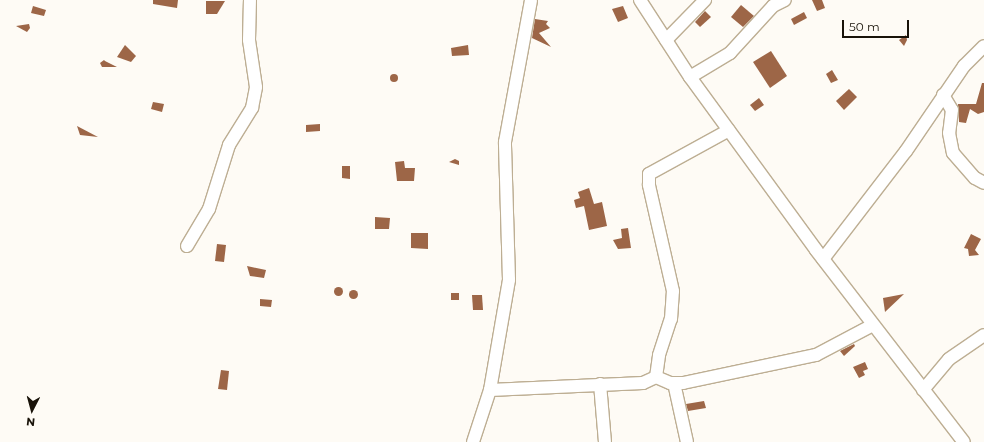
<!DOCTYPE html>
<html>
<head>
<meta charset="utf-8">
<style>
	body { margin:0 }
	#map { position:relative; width:984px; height:442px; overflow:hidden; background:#fefbf5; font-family:Montserrat,sans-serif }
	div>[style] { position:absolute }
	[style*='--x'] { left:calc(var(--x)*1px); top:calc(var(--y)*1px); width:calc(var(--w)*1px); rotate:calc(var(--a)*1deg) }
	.building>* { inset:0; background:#9d6647 }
	.round { border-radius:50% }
	.roads { filter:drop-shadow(1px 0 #bdae93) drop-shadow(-1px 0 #bdae93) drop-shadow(0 1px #bdae93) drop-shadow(0 -1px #bdae93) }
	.minor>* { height:12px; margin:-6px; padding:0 6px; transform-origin:6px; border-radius:6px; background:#fff }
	span { translate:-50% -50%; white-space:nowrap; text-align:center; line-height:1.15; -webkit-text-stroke:4px #fefbf5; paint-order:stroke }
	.north { position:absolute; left:12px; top:390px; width:40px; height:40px; -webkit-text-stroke:3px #fefbf5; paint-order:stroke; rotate:186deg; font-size:11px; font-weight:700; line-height:16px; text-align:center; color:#191309 }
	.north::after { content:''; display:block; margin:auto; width:14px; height:18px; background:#191309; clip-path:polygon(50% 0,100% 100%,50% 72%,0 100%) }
	.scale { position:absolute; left:842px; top:20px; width:67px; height:18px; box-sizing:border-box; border:2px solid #191309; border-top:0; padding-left:5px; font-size:12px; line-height:14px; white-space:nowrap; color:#191309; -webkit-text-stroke:3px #fefbf5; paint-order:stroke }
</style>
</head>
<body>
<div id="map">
	<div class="building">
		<i style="clip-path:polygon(153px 0,178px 0,177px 8px,153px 4px)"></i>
		<i style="clip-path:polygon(812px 0,822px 0,825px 8px,817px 11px)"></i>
		<i style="clip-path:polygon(206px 1px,225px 1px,217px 14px,206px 14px)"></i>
		<i style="clip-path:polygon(741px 5px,754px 16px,743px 27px,731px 17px)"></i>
		<i style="clip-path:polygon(33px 6px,46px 10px,44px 16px,31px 13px)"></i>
		<i style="clip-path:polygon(623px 6px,628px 18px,618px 22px,612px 9px)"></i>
		<i style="clip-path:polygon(705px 11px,711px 17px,700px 27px,695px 22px)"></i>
		<i style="clip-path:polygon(804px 12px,807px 18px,794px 25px,791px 19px)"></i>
		<i style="clip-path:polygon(535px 19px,548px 21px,546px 24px,550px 28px,539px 33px,551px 47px,532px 38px)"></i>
		<i style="clip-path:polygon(29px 24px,30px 28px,27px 32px,16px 26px)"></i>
		<i style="clip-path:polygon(906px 35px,907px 40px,904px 46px,899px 40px)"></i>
		<i style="clip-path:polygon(125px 45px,136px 56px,131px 62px,117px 57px)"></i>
		<i style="clip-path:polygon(468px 45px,469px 55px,452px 56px,451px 48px)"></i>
		<i style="clip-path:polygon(771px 51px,787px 76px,770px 88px,753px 62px)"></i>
		<i style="clip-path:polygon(104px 60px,105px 61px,117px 67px,102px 67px,100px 63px)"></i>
		<i style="clip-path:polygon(832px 70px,838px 80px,831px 83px,826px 74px)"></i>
		<i class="round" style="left:390px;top:74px;width:8px;height:8px"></i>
		<i style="clip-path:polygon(982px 83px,984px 83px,984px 112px,978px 114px,970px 109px,966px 123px,959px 122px,958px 104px,976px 104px)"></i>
		<i style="clip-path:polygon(849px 89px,857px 97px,844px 110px,836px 101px)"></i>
		<i style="clip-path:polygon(759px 98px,764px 105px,755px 111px,750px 105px)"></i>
		<i style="clip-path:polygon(153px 102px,164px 104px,162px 112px,151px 109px)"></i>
		<i style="clip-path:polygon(320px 124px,320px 131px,306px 132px,306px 125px)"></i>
		<i style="clip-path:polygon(77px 126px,98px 137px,80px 135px)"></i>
		<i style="clip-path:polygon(455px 159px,459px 161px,459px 165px,449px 162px)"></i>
		<i style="clip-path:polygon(404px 161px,405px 168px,415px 168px,414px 181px,397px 181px,395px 162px)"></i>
		<i style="clip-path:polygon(342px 166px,350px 166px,350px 179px,342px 178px)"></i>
		<i style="clip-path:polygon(589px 188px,594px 204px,602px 202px,607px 226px,589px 230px,584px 206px,576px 208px,574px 200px,580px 198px,578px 192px)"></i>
		<i style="clip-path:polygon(375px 217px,390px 218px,389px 229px,375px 229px)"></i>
		<i style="clip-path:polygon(628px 228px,631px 248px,618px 249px,613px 240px,622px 238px,621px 229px)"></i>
		<i style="clip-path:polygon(411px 233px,428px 233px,428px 249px,411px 248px)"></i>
		<i style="clip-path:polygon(971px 234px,981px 239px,975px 250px,979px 255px,969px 256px,968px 249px,964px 248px)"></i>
		<i style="clip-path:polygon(217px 244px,226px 245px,224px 262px,215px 261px)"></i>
		<i style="clip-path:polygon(247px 266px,266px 270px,264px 278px,250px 276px)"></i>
		<i class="round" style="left:333.5px;top:286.5px;width:9px;height:9px"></i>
		<i class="round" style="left:348.5px;top:289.5px;width:9px;height:9px"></i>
		<i style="clip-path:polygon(451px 293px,459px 293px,459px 300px,451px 300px)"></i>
		<i style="clip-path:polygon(904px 294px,885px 312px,883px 298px)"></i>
		<i style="clip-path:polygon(472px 295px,482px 295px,483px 310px,473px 310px)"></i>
		<i style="clip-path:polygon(260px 299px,272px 300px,271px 307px,260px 306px)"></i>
		<i style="clip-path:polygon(854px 344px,855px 346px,844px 356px,840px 351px)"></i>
		<i style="clip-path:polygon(865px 362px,868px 369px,863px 371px,865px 375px,859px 378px,853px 367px)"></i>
		<i style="clip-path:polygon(221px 370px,229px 371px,227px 390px,218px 389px)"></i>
		<i style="clip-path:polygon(704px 401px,706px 408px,688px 411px,686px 404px)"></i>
	</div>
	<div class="roads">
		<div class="minor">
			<i style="--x:640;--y:0;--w:92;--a:57"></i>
			<i style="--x:690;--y:77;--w:214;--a:53.9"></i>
			<i style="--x:816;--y:250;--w:242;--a:52.4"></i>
			<i style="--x:666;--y:40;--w:56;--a:-45.7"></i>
			<i style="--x:690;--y:77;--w:47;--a:-31"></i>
			<i style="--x:730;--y:53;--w:64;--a:-47.5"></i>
			<i style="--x:773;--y:6;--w:13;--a:-27"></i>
			<i style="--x:943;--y:95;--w:17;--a:59"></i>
			<i style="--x:952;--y:110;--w:23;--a:97"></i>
			<i style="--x:949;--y:133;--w:20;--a:79"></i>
			<i style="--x:953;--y:153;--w:33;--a:49"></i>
			<i style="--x:975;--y:178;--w:10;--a:29"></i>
			<i style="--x:187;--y:246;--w:43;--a:-59.3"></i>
			<i style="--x:209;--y:209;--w:67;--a:-72.6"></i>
			<i style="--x:229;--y:145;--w:44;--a:-58.1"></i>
			<i style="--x:252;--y:108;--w:21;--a:-79"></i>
			<i style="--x:256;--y:87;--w:48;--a:-98.5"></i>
			<i style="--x:249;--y:40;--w:40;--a:-88.6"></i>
			<i style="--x:823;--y:259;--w:136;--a:-52.5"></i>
			<i style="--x:906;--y:151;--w:103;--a:-55.7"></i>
			<i style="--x:964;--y:66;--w:28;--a:-45"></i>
			<i style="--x:656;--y:377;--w:15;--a:23"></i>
			<i style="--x:670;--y:383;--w:13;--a:0"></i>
			<i style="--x:683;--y:383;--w:136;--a:-11.9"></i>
			<i style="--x:816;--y:355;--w:64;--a:-27.8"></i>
			<i style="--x:674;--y:383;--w:60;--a:77.6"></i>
			<i style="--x:600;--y:384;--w:58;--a:85.1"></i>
			<i style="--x:490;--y:390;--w:153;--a:-2.6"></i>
			<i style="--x:643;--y:383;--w:14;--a:-25"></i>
			<i style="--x:656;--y:377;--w:22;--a:-82"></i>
			<i style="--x:659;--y:355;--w:38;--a:-72"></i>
			<i style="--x:671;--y:319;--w:28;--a:-86"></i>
			<i style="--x:673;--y:291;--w:109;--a:-102.8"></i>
			<i style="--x:649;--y:185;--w:11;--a:-90"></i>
			<i style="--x:649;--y:174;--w:91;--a:-28.8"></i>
			<i style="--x:923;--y:390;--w:40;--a:-50"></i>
			<i style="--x:949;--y:359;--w:42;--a:-34.4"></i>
			<i style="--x:473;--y:442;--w:55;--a:-71.9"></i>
			<i style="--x:490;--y:390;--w:112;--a:-80.2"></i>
			<i style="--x:509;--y:280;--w:138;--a:-91.7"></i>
			<i style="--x:505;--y:142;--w:144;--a:-79.6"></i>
		</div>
	</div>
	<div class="north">N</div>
	<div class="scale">50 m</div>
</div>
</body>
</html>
